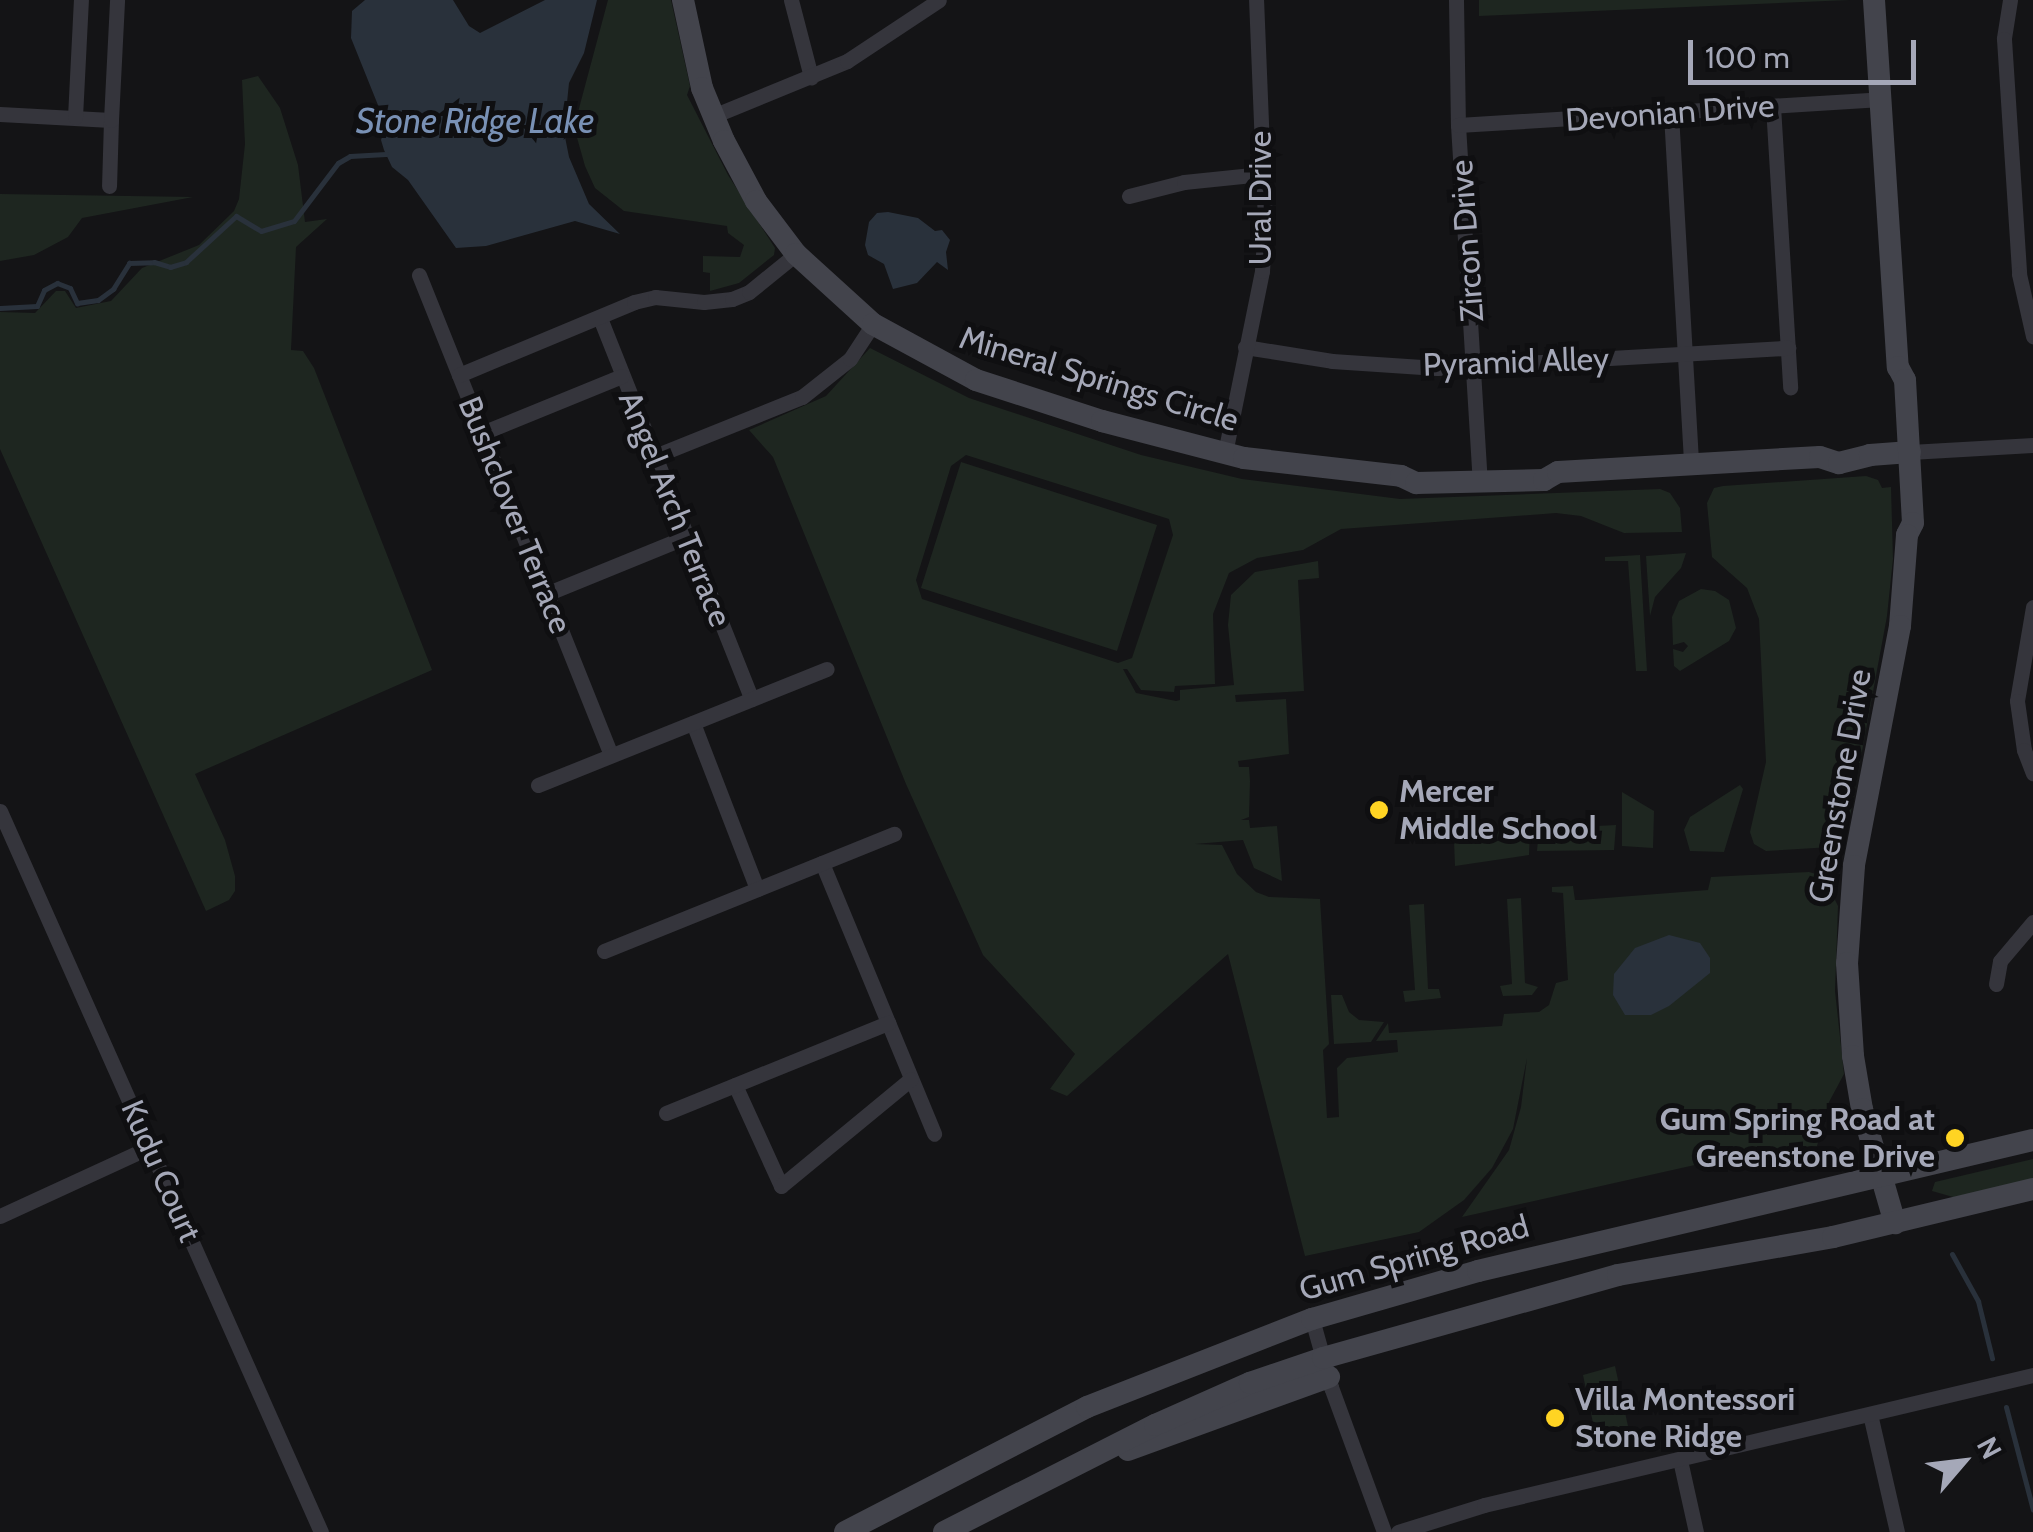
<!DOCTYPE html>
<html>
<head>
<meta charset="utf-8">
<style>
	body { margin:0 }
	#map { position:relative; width:2033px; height:1532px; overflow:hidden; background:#141416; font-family:Cabin,sans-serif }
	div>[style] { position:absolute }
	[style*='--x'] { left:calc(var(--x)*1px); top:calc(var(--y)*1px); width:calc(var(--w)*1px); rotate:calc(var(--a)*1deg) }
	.green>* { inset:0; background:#1e2620 }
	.water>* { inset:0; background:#29313b }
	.stream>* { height:5px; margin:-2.5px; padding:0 2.5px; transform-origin:2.5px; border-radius:2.5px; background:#29313b }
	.street>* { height:15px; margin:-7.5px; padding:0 7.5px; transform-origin:7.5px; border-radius:7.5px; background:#35353c }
	.secondary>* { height:22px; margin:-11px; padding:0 11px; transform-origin:11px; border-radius:11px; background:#43444c }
	.dots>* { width:28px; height:28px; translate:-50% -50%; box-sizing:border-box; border:5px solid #0f0f11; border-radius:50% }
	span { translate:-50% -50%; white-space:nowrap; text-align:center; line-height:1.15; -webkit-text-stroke:10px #0f0f11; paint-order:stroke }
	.street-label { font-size:32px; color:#a5a8b8 }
	.poi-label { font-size:32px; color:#a5a8b8; font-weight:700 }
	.left { translate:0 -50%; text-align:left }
	.right { translate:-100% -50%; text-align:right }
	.water-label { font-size:35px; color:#7991b5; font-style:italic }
	.north { position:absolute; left:1913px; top:1412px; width:100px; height:100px; -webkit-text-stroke:8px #0f0f11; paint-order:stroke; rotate:62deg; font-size:28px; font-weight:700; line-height:40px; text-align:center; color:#a5a8b8 }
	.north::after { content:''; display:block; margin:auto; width:35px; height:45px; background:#a5a8b8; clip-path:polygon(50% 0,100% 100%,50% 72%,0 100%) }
	.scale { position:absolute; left:1688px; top:40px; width:228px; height:45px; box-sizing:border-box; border:5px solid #a5a8b8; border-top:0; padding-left:12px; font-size:30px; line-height:35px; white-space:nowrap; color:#a5a8b8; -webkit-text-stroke:8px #0f0f11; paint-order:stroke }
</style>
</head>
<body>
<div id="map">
	<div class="green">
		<i style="clip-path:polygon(608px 0,671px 0,690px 86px,687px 95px,728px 175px,775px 248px,774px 255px,739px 283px,710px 291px,710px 273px,703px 272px,703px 256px,740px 257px,744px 245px,728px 233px,727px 226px,624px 211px,595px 188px,585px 166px,574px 127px)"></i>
		<i style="clip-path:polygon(1479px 0,1850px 0,1479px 16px)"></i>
		<i style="clip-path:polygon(258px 76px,280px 108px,298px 165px,305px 222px,327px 219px,296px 247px,291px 350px,303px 351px,314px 368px,432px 670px,195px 774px,225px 840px,235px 876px,235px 891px,229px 900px,206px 911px,0 449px,0 312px,35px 313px,56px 291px,65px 291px,76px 308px,111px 301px,142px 268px,199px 245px,234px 211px,239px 199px,245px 144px,242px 80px)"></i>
		<i style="clip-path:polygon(0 194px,193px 197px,82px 218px,68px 237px,34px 255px,0 261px)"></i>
		<i style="clip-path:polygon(evenodd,870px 348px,969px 398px,1141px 455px,1242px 479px,1400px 499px,1660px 489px,1670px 493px,1680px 508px,1682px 532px,1624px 533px,1581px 516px,1556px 513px,1341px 529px,1303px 550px,1257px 558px,1229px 573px,1213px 614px,1215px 684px,1175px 686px,1174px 692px,1141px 690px,1127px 669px,1123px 669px,1136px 693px,1176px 701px,1180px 700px,1180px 690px,1234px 685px,1228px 625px,1231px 595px,1255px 572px,1318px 561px,1319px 578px,1298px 580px,1304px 691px,1235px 695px,1236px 702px,1286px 699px,1289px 754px,1238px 761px,1239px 767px,1249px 767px,1250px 781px,1249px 817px,1241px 820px,1249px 820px,1250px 828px,1277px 826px,1282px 881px,1254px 868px,1243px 840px,1195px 844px,1222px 845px,1237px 874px,1256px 892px,1269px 897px,1320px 899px,1329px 1044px,1323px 1050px,1327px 1118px,1339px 1117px,1337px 1068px,1347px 1058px,1398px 1052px,1397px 1040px,1376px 1041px,1388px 1023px,1389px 1033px,1502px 1026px,1504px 1014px,1539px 1012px,1549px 1005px,1556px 983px,1568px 980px,1563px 893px,1552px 892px,1552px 887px,1573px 886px,1575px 900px,1580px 900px,1708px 890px,1711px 877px,1809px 872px,1823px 876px,1838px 906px,1835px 991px,1844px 1074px,1829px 1102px,1817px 1146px,1735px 1156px,1462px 1217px,1509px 1150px,1521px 1107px,1527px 1058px,1513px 1129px,1492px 1168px,1464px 1200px,1419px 1232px,1305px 1256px,1228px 954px,1067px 1096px,1050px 1089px,1075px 1054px,983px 955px,906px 784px,773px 457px,749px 430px,826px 396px,870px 348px,966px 455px,1169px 519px,1173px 535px,1132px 658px,1118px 663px,922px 599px,916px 580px,951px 466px,966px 455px)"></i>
		<i style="clip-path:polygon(961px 462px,1157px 525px,1117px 651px,921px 588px)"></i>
		<i style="clip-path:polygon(1866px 476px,1878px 480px,1882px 488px,1891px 487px,1893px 559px,1887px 616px,1849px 822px,1846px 833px,1831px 847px,1766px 851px,1754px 844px,1750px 832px,1766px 762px,1759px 619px,1747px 588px,1712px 557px,1707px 503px,1714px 488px,1723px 486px)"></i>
		<i style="clip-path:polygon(1686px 553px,1681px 568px,1655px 597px,1650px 616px,1646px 556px)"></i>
		<i style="clip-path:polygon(1640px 555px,1647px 671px,1636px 671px,1628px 561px,1605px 561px,1605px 557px)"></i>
		<i style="clip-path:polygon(1701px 589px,1715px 591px,1729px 600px,1736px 628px,1729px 641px,1680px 671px,1674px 666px,1673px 649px,1683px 652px,1688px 646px,1684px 642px,1673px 645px,1672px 617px,1679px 601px)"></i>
		<i style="clip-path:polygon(1740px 785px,1743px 789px,1724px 852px,1690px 851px,1684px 830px,1690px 817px)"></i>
		<i style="clip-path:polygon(1622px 792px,1654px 811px,1653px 848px,1622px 846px)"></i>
		<i style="clip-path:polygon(1616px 825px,1614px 850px,1537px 851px,1539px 829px)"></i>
		<i style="clip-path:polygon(1530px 830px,1529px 855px,1455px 866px,1454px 841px,1462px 840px,1462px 833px)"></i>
		<i style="clip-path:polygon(1521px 898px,1525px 983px,1538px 987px,1532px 995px,1503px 996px,1500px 986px,1512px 984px,1507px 899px)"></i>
		<i style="clip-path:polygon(1424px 904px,1428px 989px,1439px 989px,1441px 998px,1405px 1002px,1403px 991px,1415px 990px,1409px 905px)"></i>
		<i style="clip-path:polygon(1331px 995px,1342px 995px,1349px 1012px,1359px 1020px,1384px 1022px,1371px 1042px,1334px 1044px)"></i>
		<i style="clip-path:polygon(2033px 1159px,2033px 1182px,1960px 1199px,1932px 1191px,1935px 1182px)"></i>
		<i style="clip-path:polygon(1615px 1366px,1631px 1440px,1598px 1447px,1583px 1375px)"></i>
	</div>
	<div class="water">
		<i style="clip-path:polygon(365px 0,453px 0,469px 26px,480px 33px,545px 0,597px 0,584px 53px,569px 83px,564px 132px,569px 157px,589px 204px,620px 234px,575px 221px,486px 246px,456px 248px,408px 180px,392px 167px,384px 150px,381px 140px,386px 125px,351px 38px,352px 11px)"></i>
		<i style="clip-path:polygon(888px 212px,918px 218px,935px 231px,942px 230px,950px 240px,946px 252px,948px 270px,937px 262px,917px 283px,893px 289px,884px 264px,868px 255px,865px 245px,869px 222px,877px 213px)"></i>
		<i style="clip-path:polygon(1669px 935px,1700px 943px,1710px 958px,1710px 973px,1669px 1006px,1651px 1015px,1625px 1015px,1613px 995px,1614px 974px,1635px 948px)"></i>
	</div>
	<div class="stream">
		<i style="--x:0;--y:308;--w:37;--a:-3"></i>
		<i style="--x:37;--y:306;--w:17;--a:-66"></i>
		<i style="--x:44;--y:290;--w:15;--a:-28"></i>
		<i style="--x:57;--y:283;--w:14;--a:21"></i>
		<i style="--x:70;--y:288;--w:17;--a:65"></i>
		<i style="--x:77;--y:303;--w:21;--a:-8"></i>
		<i style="--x:98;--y:300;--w:19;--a:-36"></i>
		<i style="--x:113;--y:289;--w:31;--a:-58"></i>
		<i style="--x:129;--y:263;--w:25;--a:-2"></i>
		<i style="--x:154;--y:262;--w:17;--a:17"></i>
		<i style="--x:170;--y:267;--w:17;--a:-17"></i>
		<i style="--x:186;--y:262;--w:68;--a:-42.6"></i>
		<i style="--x:236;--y:216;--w:29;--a:31"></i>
		<i style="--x:261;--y:231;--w:34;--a:-17"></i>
		<i style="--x:294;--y:221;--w:73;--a:-52.8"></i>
		<i style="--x:338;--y:163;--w:14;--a:-30"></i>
		<i style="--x:350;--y:156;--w:36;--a:-3"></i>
		<i style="--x:1952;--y:1254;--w:54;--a:61"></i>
		<i style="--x:1978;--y:1301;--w:59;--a:76.2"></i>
		<i style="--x:2006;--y:1407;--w:106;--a:75.3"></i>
	</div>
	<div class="street">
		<i style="--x:791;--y:0;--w:80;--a:75.4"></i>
		<i style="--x:1456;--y:0;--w:125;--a:89.1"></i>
		<i style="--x:1458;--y:125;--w:359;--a:86.5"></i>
		<i style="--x:2010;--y:0;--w:39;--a:99"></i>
		<i style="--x:2004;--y:39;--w:235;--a:86.3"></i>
		<i style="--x:2019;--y:274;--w:64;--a:77.3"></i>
		<i style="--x:1773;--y:106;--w:282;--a:86.5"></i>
		<i style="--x:0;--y:114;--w:111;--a:3.1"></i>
		<i style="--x:111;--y:120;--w:66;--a:91.7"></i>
		<i style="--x:1671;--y:114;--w:352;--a:86.7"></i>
		<i style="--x:713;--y:116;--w:145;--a:-22.3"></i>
		<i style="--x:847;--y:61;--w:110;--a:-33.5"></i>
		<i style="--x:75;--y:117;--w:117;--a:-87.1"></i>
		<i style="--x:111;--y:120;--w:120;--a:-87.1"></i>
		<i style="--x:1458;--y:125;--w:424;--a:-3.5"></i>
		<i style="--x:1129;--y:196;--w:57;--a:-14.3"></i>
		<i style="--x:1184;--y:182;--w:78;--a:-5.9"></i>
		<i style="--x:419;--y:275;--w:517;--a:68.2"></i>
		<i style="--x:600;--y:318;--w:410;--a:68.3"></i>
		<i style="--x:1245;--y:347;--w:88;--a:9.1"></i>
		<i style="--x:1332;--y:361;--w:105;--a:3.8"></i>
		<i style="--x:1437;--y:368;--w:352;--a:-3.3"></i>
		<i style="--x:459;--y:375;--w:190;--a:-22.6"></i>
		<i style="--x:634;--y:302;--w:22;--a:-13"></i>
		<i style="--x:655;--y:297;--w:49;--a:5.8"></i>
		<i style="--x:704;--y:302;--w:28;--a:-6"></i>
		<i style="--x:732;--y:299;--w:18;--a:-22"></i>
		<i style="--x:749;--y:292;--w:60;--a:-39"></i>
		<i style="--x:482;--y:433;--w:151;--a:-22.2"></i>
		<i style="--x:1910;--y:452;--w:123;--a:-3.3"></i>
		<i style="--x:1225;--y:453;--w:186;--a:-78.5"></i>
		<i style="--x:1262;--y:271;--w:49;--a:-86.5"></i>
		<i style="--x:1265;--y:222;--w:222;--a:-92.3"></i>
		<i style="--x:655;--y:456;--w:158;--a:-21.9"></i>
		<i style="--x:802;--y:397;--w:61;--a:-38.4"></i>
		<i style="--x:850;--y:359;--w:42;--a:-56.7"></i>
		<i style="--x:546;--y:594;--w:151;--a:-22.2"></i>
		<i style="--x:2033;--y:607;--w:95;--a:99.7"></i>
		<i style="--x:2017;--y:701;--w:49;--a:81.9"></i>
		<i style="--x:2024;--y:750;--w:25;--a:69"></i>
		<i style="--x:693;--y:723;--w:178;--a:68.9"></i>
		<i style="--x:538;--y:785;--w:311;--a:-21.9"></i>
		<i style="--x:0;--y:811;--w:789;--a:66"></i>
		<i style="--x:822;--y:863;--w:293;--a:67.5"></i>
		<i style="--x:604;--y:951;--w:313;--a:-22"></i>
		<i style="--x:1996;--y:984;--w:23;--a:-80"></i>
		<i style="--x:2000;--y:961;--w:51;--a:-49.8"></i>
		<i style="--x:735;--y:1085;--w:111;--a:65.5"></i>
		<i style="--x:781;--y:1186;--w:168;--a:-39.5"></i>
		<i style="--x:666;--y:1113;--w:240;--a:-22.1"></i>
		<i style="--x:0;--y:1216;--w:165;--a:-24.7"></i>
		<i style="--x:1312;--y:1319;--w:71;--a:74.4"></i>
		<i style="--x:1331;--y:1387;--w:154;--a:69.9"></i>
		<i style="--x:1870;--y:1414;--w:121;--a:77.1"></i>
		<i style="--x:1680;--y:1460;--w:74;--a:77.5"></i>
		<i style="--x:1398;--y:1532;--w:90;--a:-17.4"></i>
		<i style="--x:1484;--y:1505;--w:564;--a:-13.32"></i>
	</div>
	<div class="secondary">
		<i style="--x:683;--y:0;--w:90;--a:77.8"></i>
		<i style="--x:702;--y:88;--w:57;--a:67.5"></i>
		<i style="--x:724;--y:141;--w:68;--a:61.9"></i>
		<i style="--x:756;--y:201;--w:66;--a:53"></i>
		<i style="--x:796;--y:254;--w:104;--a:42.3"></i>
		<i style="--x:873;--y:324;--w:117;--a:28.5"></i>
		<i style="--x:976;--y:380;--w:133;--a:18"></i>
		<i style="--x:1102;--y:421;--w:147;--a:14.6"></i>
		<i style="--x:1244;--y:458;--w:158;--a:6.5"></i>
		<i style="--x:1401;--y:476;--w:17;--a:25"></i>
		<i style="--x:1416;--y:483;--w:128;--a:-1.3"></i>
		<i style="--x:1544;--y:480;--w:16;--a:-30"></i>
		<i style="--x:1558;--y:472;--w:262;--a:-3.3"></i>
		<i style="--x:1820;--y:457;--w:20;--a:18"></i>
		<i style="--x:1839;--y:463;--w:32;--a:-14"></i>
		<i style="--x:1870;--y:455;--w:40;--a:-4.3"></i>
		<i style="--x:1874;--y:0;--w:368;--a:86.3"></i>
		<i style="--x:1898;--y:367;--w:15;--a:62"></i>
		<i style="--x:1905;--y:380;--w:143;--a:86.8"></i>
		<i style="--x:1913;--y:523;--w:13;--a:117"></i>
		<i style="--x:1907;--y:535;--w:91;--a:94.4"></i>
		<i style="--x:1900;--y:626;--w:244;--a:100.9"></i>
		<i style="--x:1854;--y:866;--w:97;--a:94.1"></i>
		<i style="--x:1847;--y:963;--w:93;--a:86.3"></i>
		<i style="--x:1853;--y:1056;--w:54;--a:80.4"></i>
		<i style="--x:1862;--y:1109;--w:119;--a:73.9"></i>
		<i style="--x:1128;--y:1450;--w:214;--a:-20"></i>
		<i style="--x:845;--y:1532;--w:272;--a:-27.3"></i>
		<i style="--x:1087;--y:1407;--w:242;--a:-21.4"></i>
		<i style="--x:1312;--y:1319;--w:173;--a:-16.1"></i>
		<i style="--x:1478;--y:1271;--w:570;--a:-13.28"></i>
		<i style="--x:944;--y:1532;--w:237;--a:-26.9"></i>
		<i style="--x:1155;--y:1425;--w:104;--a:-23.9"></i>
		<i style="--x:1250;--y:1383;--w:77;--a:-18.9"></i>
		<i style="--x:1323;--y:1358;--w:306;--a:-15.7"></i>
		<i style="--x:1618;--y:1275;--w:218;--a:-10"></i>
		<i style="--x:1833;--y:1237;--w:206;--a:-13.5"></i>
	</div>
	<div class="dots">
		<i style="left:1379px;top:810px;background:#ffd423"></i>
		<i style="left:1955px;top:1138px;background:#ffd423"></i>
		<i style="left:1555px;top:1418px;background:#ffd423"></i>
	</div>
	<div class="street-label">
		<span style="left:1670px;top:113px;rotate:-4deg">Devonian Drive</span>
		<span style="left:1260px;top:198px;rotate:-90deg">Ural Drive</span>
		<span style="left:1467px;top:241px;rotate:-94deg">Zircon Drive</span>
		<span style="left:1516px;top:362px;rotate:-2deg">Pyramid Alley</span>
		<span style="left:1099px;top:379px;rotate:17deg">Mineral Springs Circle</span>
		<span style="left:675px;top:509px;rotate:68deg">Angel Arch Terrace</span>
		<span style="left:515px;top:515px;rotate:68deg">Bushclover Terrace</span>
		<span style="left:1840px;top:786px;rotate:-80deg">Greenstone Drive</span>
		<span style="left:161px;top:1171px;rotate:66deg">Kudu Court</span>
		<span style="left:1414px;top:1258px;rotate:-16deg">Gum Spring Road</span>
	</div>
	<div class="poi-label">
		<span class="left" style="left:1399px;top:810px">Mercer<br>Middle School</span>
		<span class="right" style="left:1935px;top:1138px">Gum Spring Road at<br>Greenstone Drive</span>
		<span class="left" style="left:1575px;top:1418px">Villa Montessori<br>Stone Ridge</span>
	</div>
	<div class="water-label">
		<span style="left:475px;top:121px">Stone Ridge Lake</span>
	</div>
	<div class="north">N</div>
	<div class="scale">100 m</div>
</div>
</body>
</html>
